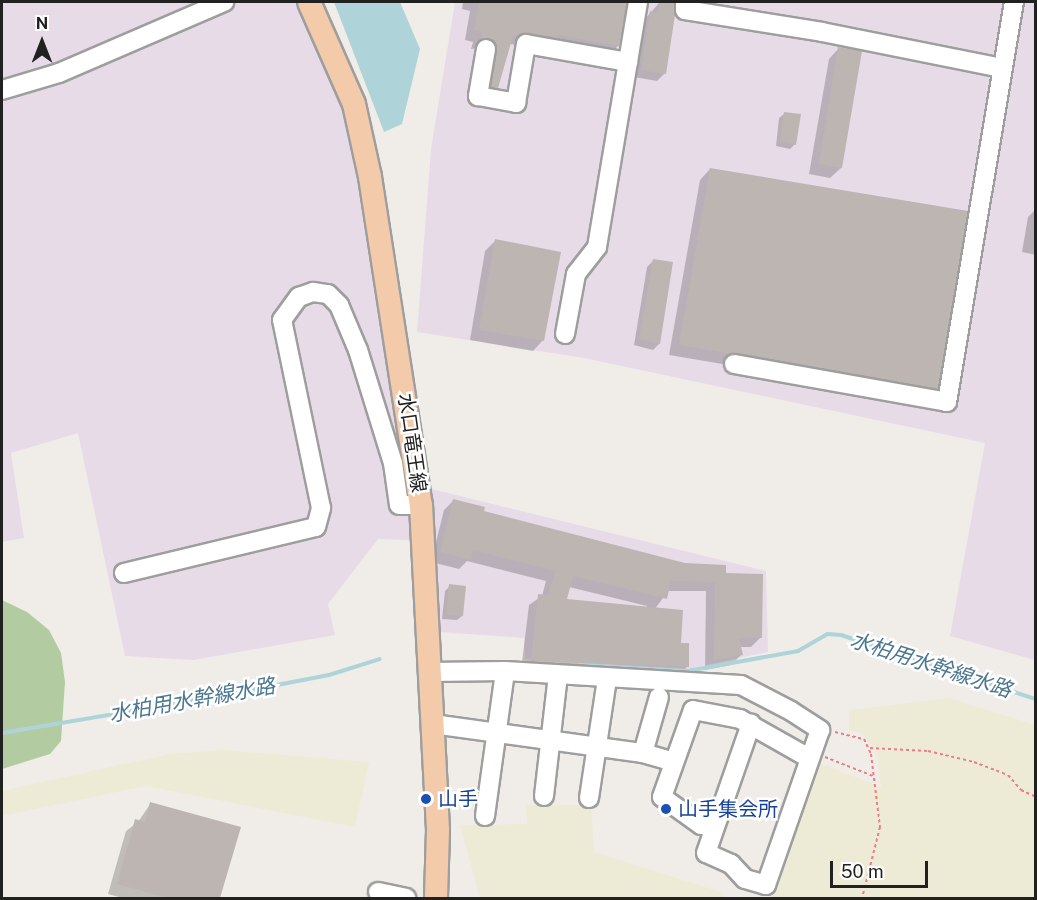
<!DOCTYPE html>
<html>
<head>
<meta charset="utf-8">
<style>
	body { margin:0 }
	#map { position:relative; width:1037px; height:900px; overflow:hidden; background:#f0ede8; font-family:"Public Sans","Noto Sans JP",sans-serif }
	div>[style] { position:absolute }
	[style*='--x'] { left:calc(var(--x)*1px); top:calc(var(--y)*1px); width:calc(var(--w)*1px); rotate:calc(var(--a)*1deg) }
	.industrial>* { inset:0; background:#e8dbe8 }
	.farmland>* { inset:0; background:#edebd6 }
	.forest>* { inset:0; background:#b3cba1 }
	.water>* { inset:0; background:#aed4d9 }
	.shadow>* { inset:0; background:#0003 }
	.stream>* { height:4px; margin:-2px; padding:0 2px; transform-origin:2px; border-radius:2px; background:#aed4d9 }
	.building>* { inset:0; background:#bdb5b1 }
	.path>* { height:2px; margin-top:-1px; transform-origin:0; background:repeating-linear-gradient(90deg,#ec7d80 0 3px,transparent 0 6px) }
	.roads { filter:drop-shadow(2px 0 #9e9e9e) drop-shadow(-2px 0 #9e9e9e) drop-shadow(0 2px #9e9e9e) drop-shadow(0 -2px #9e9e9e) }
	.minor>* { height:18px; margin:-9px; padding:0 9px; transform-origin:9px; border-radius:9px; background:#fff }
	.major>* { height:22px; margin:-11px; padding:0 11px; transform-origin:11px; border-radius:11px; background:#f3cbab }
	.dots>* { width:16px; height:16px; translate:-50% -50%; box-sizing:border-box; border:3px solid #fff; border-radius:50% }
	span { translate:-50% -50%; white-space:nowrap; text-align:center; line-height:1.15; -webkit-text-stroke:5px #fff; paint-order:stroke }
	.street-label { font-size:20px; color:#212121 }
	.transit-label { font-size:20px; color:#164399 }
	.left { translate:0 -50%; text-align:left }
	.water-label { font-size:21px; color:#4c7790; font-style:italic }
	.frame { position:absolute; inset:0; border:3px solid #212121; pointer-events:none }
	.north { position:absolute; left:12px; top:12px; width:60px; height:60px; -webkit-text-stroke:4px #fff; paint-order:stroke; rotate:0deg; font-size:16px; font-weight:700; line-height:24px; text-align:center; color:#212121 }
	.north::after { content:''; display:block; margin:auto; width:21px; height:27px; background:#212121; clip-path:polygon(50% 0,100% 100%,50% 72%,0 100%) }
	.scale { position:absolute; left:830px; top:861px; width:98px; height:27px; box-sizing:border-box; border:3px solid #212121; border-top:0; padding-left:8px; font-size:18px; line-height:21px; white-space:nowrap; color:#212121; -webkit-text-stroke:4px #fff; paint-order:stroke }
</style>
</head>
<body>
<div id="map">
	<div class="industrial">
		<i style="clip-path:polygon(2px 2px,296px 2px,346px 118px,411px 484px,766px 571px,768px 652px,687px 669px,525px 659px,524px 638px,439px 632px,435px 541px,378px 539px,328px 604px,335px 635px,193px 660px,125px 656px,78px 433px,11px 453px,24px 538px,2px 542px)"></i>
		<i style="clip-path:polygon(455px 2px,1035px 2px,1035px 660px,950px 636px,985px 443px,584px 358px,417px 332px,431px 149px)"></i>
	</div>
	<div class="farmland">
		<i style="clip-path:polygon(949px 698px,1035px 725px,1035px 898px,771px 898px,815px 761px,881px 787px,877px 754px,862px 733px,849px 731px,849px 710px)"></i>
		<i style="clip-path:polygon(223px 750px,369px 762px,355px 827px,146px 786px,2px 816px,2px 791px,169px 754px)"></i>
		<i style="clip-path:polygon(526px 805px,591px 805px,594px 852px,721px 892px,726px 898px,480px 898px,460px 825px,527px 824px)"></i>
	</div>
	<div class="forest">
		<i style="clip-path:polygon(2px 600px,27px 612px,49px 630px,61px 653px,65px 682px,61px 741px,50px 754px,2px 769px)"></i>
	</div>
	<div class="water">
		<i style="clip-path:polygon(334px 2px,400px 2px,420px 49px,402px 124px,384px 132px)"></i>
	</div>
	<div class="shadow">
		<i style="clip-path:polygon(463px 2px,625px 2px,618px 46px,608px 56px,509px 44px,496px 87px,486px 98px,478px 48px,471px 49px,473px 42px,465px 40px,470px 11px,462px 9px)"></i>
		<i style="clip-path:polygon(660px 2px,672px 4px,664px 74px,657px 81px,634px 77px,643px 21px)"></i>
		<i style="clip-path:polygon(839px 48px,841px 168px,830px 178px,809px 174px,829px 59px)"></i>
		<i style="clip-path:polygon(784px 114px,795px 144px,790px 149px,776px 146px,779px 118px)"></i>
		<i style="clip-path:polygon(710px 169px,936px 388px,926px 398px,669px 355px,700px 180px)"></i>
		<i style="clip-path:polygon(1036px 209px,1036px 255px,1022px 252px,1028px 217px)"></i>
		<i style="clip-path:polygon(495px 241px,543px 340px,533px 351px,470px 340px,485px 251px)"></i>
		<i style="clip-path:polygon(653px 261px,659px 344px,653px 350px,634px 345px,647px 267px)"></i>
		<i style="clip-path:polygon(evenodd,454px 500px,482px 512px,725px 575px,761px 637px,751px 647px,739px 647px,741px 655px,731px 665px,705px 670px,706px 591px,668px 591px,655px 609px,679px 645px,688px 666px,678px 676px,521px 670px,529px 605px,542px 596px,546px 581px,467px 561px,459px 569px,431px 562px,444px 510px,454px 500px,569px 587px,647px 606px,647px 608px,565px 600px,569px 587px)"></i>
		<i style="clip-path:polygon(450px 586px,462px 616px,457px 620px,442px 619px,445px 591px)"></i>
		<i style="clip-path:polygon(151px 803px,239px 828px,219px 898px,123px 898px,108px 894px,126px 831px,138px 822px)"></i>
	</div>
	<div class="stream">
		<i style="--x:580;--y:665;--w:107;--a:3.2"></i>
		<i style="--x:687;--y:671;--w:113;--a:-10.2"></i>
		<i style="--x:798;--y:651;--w:34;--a:-30"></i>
		<i style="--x:828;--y:634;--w:13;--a:4"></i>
		<i style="--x:841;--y:635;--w:205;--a:18.2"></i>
		<i style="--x:2;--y:733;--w:215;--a:-9.6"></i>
		<i style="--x:214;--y:697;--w:117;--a:-10.8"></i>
		<i style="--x:329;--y:675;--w:53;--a:-17.4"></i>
	</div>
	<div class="building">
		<i style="clip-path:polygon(479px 2px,627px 2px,619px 46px,558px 35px,558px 38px,527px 33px,513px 36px,498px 88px,491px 87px,496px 45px,488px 38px,481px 39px,482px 32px,474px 30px)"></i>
		<i style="clip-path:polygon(660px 2px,674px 3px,675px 15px,666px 74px,641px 70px,650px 11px,658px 13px)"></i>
		<i style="clip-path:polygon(838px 47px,862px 51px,842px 168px,819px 164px)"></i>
		<i style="clip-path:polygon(784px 112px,801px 114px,796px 145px,780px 141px)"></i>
		<i style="clip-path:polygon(710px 168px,968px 211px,938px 389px,679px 345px)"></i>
		<i style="clip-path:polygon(495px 239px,561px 252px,544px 341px,479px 330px)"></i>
		<i style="clip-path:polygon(653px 259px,673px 262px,660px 344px,639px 339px)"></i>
		<i style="clip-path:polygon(453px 499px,485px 507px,484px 511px,685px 563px,726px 565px,726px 573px,763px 574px,762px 638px,739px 638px,743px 655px,714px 660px,715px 582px,671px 581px,667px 599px,573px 576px,567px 599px,683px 610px,681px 643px,689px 643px,689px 667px,531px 661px,538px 594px,548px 595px,555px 571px,473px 550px,471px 560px,440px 552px)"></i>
		<i style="clip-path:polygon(449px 584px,466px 586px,463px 616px,446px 615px)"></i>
		<i style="clip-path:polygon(150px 802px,241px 827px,220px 898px,168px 898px,117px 884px,135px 819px,145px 822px)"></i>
	</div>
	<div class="path">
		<i style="--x:835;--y:732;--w:30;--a:14"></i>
		<i style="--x:864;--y:739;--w:17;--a:65"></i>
		<i style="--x:871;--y:754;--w:74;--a:83"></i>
		<i style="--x:880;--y:827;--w:73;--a:104.2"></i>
		<i style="--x:870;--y:748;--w:58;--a:3"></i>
		<i style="--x:928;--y:751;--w:47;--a:13.4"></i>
		<i style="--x:974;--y:762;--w:36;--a:21"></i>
		<i style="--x:1008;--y:775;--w:20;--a:49"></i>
		<i style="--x:1021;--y:790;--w:17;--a:25"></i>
		<i style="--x:825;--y:757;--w:52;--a:21.6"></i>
	</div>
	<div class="roads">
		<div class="minor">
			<i style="--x:685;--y:2;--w:8;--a:90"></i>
			<i style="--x:685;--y:10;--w:139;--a:9.1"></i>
			<i style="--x:822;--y:32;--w:184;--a:11.3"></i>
			<i style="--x:486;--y:49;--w:48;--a:99.7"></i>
			<i style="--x:478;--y:96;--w:39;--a:10"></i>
			<i style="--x:516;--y:103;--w:60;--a:-80.4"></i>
			<i style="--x:526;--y:44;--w:104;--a:10"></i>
			<i style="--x:2;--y:90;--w:59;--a:-16.6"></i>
			<i style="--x:59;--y:73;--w:180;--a:-23.3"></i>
			<i style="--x:565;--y:334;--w:61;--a:-79.6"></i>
			<i style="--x:576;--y:274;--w:34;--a:-52"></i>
			<i style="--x:597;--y:247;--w:248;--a:-80.5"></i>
			<i style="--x:734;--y:364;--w:216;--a:10.1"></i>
			<i style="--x:947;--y:402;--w:406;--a:-80.5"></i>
			<i style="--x:124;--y:573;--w:197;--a:-13.5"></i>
			<i style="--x:316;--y:527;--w:20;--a:-75"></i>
			<i style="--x:321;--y:508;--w:192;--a:-101.7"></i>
			<i style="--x:282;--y:320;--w:29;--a:-54"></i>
			<i style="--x:299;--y:297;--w:15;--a:-20"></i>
			<i style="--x:313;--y:292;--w:15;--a:8"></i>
			<i style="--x:328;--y:294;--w:16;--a:45"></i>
			<i style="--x:339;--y:305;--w:49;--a:67.1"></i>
			<i style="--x:358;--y:350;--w:118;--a:72.8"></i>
			<i style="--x:393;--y:463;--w:42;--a:81.9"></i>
			<i style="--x:399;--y:505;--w:22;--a:0"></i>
			<i style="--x:430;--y:672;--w:75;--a:-0.8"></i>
			<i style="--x:505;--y:671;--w:236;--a:3.4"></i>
			<i style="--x:741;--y:685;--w:56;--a:27.5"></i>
			<i style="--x:791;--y:711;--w:35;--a:33"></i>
			<i style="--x:820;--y:730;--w:164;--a:109.2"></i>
			<i style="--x:766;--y:885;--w:22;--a:-164"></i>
			<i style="--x:745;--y:879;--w:21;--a:-133"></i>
			<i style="--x:731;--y:864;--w:27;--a:-156"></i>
			<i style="--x:706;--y:853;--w:137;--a:-70.8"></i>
			<i style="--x:433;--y:724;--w:212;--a:7.9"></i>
			<i style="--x:643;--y:753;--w:32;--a:16"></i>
			<i style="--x:643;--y:753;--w:58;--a:-74.1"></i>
			<i style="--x:544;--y:796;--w:122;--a:-83.4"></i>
			<i style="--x:589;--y:798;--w:120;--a:-81.4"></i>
			<i style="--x:485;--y:816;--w:146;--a:-82.1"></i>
			<i style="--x:714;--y:827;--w:13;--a:-171"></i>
			<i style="--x:701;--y:825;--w:48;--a:-144.3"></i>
			<i style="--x:662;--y:797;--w:92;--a:-70.4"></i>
			<i style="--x:693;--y:710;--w:48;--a:10.8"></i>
			<i style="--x:740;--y:719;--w:79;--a:29.5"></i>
			<i style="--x:378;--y:892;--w:29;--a:12"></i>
		</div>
		<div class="major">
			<i style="--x:309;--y:2;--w:111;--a:66.2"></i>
			<i style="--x:354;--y:104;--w:75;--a:77.6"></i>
			<i style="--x:370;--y:177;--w:332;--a:81.2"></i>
			<i style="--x:421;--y:505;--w:325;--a:87"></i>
			<i style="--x:438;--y:830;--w:68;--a:91.7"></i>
		</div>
	</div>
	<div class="dots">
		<i style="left:426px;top:799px;background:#1a4fb4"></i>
		<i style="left:666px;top:809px;background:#1a4fb4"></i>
	</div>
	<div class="street-label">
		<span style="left:412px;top:443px;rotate:82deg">水口竜王線</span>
	</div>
	<div class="transit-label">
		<span class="left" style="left:438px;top:799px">山手</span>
		<span class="left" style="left:678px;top:809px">山手集会所</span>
	</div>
	<div class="water-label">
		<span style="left:931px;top:665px;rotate:18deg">水柏用水幹線水路</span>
		<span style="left:192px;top:700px;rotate:-10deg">水柏用水幹線水路</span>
	</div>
	<div class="frame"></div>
	<div class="north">N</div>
	<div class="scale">50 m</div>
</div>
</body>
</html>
